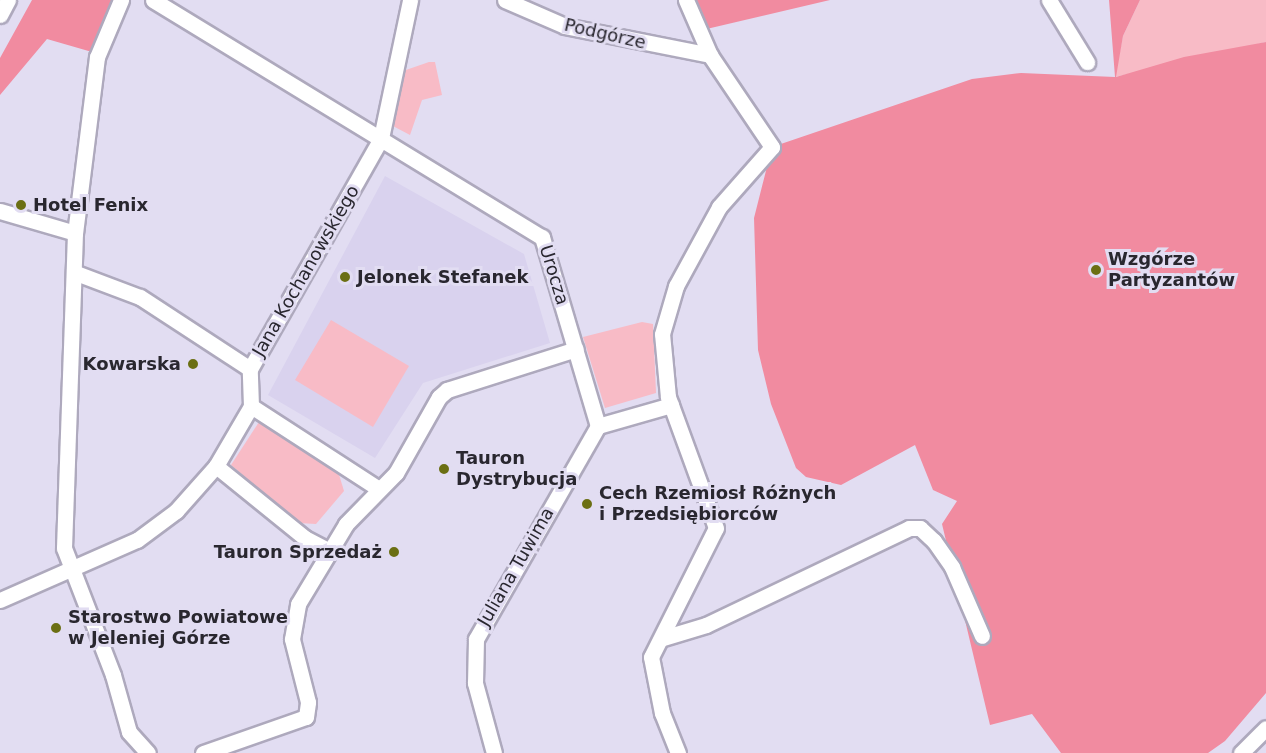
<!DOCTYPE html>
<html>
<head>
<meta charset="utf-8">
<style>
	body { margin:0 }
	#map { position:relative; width:1266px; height:753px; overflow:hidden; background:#e2ddf2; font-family:"DejaVu Sans",sans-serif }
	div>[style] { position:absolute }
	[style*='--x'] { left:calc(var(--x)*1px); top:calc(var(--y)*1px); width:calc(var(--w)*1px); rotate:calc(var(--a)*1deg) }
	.built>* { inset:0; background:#d9d2ee }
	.green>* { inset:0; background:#f8bbc6 }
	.forest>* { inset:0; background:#f18ba0 }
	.roads { filter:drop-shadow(2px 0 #aea9bd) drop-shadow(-2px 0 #aea9bd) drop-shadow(0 2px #aea9bd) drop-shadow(0 -2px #aea9bd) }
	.minor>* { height:15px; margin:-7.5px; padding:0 7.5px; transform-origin:7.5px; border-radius:7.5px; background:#fff }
	.dots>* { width:16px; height:16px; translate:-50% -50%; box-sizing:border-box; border:3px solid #e2ddf2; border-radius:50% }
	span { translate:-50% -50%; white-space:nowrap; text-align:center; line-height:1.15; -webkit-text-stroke:6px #e2ddf2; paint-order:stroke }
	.street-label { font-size:18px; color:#29272f }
	.poi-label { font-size:18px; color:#29272f; font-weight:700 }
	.left { translate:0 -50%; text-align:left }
	.right { translate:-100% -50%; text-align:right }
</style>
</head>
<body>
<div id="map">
	<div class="built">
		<i style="clip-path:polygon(385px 176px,524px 254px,550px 343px,423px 383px,375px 458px,268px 395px)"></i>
	</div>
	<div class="green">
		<i style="clip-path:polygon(1140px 0,1266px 0,1266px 42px,1115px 77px,1123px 36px)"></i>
		<i style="clip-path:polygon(429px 62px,435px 62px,442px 95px,422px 100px,410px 135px,391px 125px,403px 71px)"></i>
		<i style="clip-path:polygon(331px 320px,409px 366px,373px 427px,295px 380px)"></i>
		<i style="clip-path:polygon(642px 322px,653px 324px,656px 393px,605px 408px,583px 337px)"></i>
		<i style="clip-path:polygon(259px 422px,337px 468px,344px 491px,316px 524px,298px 523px,231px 465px)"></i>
	</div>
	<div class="forest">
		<i style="clip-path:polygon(32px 0,114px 0,92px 52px,47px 39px,0 95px,0 58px)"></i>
		<i style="clip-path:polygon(686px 0,830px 0,698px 31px)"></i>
		<i style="clip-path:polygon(1109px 0,1140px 0,1123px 36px,1116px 77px,1184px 57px,1266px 42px,1266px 693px,1225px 741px,1208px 753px,1061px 753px,1032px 714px,990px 725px,942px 524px,957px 501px,933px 490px,915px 445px,841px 485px,806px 477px,796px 468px,771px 404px,758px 350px,754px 218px,772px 147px,972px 79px,1021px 73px,1115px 77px)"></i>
	</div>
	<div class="roads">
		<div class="minor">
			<i style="--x:121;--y:0;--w:62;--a:112.8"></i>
			<i style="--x:97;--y:57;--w:177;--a:97.1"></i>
			<i style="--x:75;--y:233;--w:315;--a:92"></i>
			<i style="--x:64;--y:548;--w:136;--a:68.9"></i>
			<i style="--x:113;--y:675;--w:59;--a:74.3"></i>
			<i style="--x:129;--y:732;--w:28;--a:48"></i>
			<i style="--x:153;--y:0;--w:456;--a:31.4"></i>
			<i style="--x:542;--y:237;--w:197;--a:73.5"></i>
			<i style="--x:505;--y:0;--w:65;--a:23.4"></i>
			<i style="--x:565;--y:26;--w:148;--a:11.3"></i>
			<i style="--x:1049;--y:0;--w:73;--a:58.5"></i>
			<i style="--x:0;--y:15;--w:17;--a:-62"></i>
			<i style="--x:0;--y:211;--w:78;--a:16.3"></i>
			<i style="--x:76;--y:273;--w:68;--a:20.6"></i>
			<i style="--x:140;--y:297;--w:131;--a:33.2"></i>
			<i style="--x:251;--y:406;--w:153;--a:33"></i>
			<i style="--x:598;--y:426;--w:76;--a:-16"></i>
			<i style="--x:216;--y:466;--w:114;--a:39"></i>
			<i style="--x:305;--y:538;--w:26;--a:28"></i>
			<i style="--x:0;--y:600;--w:150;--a:-23.7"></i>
			<i style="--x:137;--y:540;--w:49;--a:-36.6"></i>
			<i style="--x:176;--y:511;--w:60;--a:-48.4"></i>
			<i style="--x:216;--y:466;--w:69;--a:-59.7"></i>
			<i style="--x:251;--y:406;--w:37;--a:-92"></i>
			<i style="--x:250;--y:369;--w:266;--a:-60.4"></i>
			<i style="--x:381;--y:138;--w:141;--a:-78.1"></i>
			<i style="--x:663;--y:638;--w:45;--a:-16.8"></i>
			<i style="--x:706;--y:625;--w:225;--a:-25.5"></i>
			<i style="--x:909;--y:528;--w:11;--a:0"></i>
			<i style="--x:920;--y:528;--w:19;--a:43"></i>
			<i style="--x:934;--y:541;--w:32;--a:55"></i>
			<i style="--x:952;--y:567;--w:75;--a:66.5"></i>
			<i style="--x:203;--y:753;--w:109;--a:-19.3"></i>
			<i style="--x:306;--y:717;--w:15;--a:-82"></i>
			<i style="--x:308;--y:702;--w:65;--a:-104.3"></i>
			<i style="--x:292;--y:639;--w:36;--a:-80"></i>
			<i style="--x:298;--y:604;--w:93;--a:-59"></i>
			<i style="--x:346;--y:524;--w:71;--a:-45.6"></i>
			<i style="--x:396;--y:473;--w:87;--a:-60.5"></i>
			<i style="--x:439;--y:397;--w:11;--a:-41"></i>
			<i style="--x:447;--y:390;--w:135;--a:-17.6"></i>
			<i style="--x:494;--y:753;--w:73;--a:-105.2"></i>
			<i style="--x:475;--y:683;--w:44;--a:-88.7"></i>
			<i style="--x:476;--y:639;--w:245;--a:-60.2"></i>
			<i style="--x:678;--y:753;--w:43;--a:-111.8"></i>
			<i style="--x:662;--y:713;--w:57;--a:-101.1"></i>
			<i style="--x:651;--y:657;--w:144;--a:-63.3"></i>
			<i style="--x:716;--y:528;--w:140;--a:-110.1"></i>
			<i style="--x:668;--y:397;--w:63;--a:-95.4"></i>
			<i style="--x:662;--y:334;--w:50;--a:-73.7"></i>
			<i style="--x:676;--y:286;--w:90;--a:-61.4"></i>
			<i style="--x:719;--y:207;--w:80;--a:-48.5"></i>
			<i style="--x:772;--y:147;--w:111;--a:-124"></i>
			<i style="--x:710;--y:55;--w:60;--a:-113.6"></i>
			<i style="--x:1241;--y:753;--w:35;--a:-45"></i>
		</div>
	</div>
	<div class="dots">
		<i style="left:21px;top:205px;background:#6b6f13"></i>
		<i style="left:1096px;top:270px;background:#6b6f13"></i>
		<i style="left:345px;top:277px;background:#6b6f13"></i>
		<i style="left:193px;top:364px;background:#6b6f13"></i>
		<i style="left:444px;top:469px;background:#6b6f13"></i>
		<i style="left:587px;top:504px;background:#6b6f13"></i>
		<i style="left:394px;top:552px;background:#6b6f13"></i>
		<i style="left:56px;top:628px;background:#6b6f13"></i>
	</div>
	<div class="street-label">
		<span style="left:605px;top:34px;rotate:13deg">Podgórze</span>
		<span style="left:306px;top:271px;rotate:-60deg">Jana Kochanowskiego</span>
		<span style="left:554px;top:275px;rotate:73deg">Urocza</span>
		<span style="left:516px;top:567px;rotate:-60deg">Juliana Tuwima</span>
	</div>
	<div class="poi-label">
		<span class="left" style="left:33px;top:205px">Hotel Fenix</span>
		<span class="left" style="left:1108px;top:270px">Wzgórze<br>Partyzantów</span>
		<span class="left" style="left:357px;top:277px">Jelonek Stefanek</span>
		<span class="right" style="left:181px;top:364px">Kowarska</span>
		<span class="left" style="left:456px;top:469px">Tauron<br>Dystrybucja</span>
		<span class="left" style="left:599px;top:504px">Cech Rzemiosł Różnych<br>i Przedsiębiorców</span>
		<span class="right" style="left:382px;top:552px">Tauron Sprzedaż</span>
		<span class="left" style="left:68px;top:628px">Starostwo Powiatowe<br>w Jeleniej Górze</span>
	</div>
</div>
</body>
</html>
